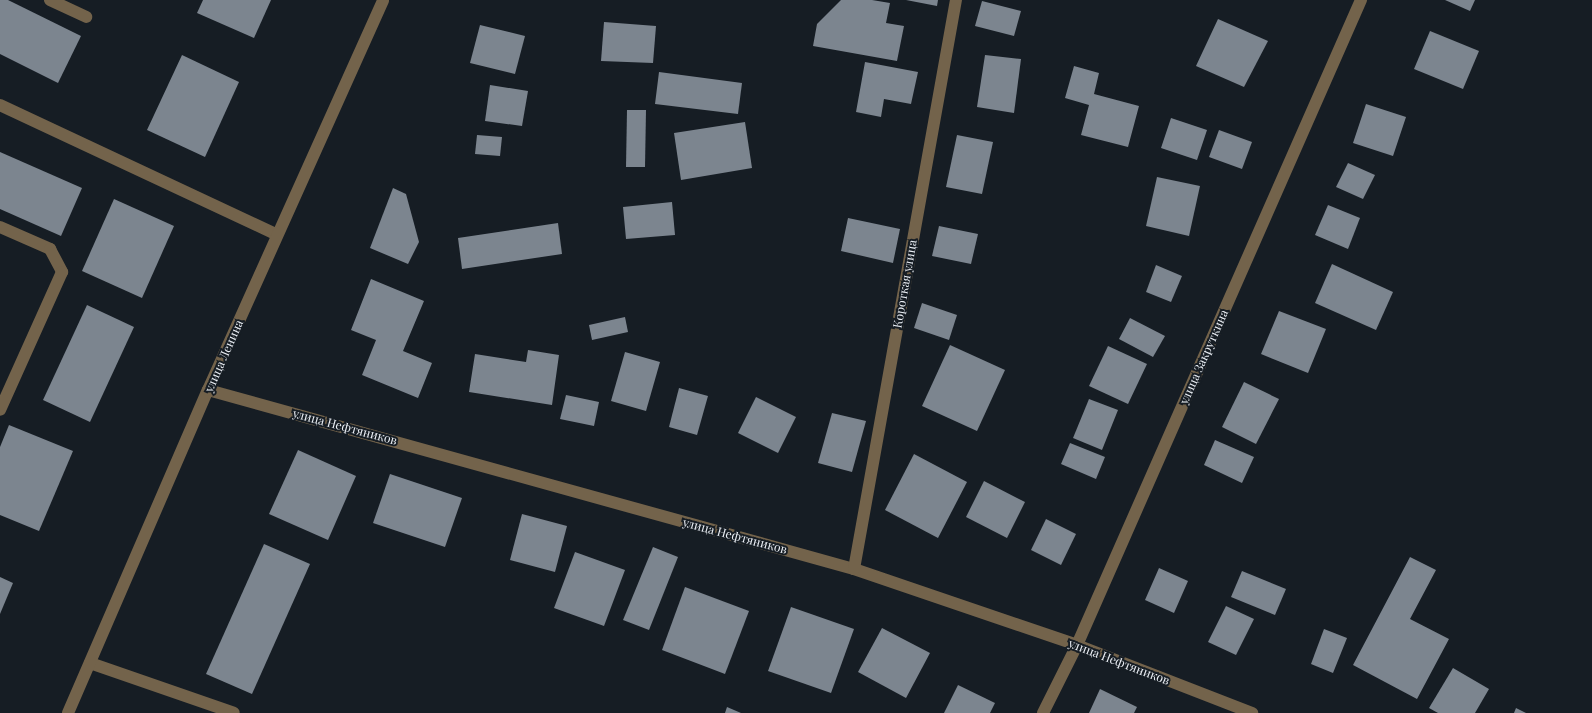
<!DOCTYPE html>
<html>
<head>
<meta charset="utf-8">
<style>
	body { margin:0 }
	#map { position:relative; width:1592px; height:713px; overflow:hidden; background:#161d24; font-family:"Playfair Display",serif }
	div>[style] { position:absolute }
	[style*='--x'] { left:calc(var(--x)*1px); top:calc(var(--y)*1px); width:calc(var(--w)*1px); rotate:calc(var(--a)*1deg) }
	.building>* { inset:0; background:#7c858f }
	.service>* { height:12px; margin:-6px; padding:0 6px; transform-origin:6px; border-radius:6px; background:#73634b }
	.minor>* { height:12px; margin:-6px; padding:0 6px; transform-origin:6px; border-radius:6px; background:#73634b }
	.tertiary>* { height:12px; margin:-6px; padding:0 6px; transform-origin:6px; border-radius:6px; background:#73634b }
	span { translate:-50% -50%; white-space:nowrap; text-align:center; line-height:1.15; -webkit-text-stroke:4px #161d24; paint-order:stroke }
	.street-label { font-size:12px; color:#ecf0f6 }
</style>
</head>
<body>
<div id="map">
	<div class="building">
		<i style="clip-path:polygon(0 0,8px 0,81px 36px,58px 83px,0 54px)"></i>
		<i style="clip-path:polygon(203px 0,271px 0,254px 38px,197px 13px)"></i>
		<i style="clip-path:polygon(841px 0,872px 0,890px 3px,886px 23px,904px 26px,897px 61px,813px 46px,817px 24px)"></i>
		<i style="clip-path:polygon(906px 0,938px 0,937px 6px)"></i>
		<i style="clip-path:polygon(1445px 0,1475px 0,1470px 11px)"></i>
		<i style="clip-path:polygon(982px 1px,1021px 11px,1014px 36px,975px 26px)"></i>
		<i style="clip-path:polygon(1218px 19px,1268px 41px,1244px 87px,1196px 66px)"></i>
		<i style="clip-path:polygon(604px 22px,656px 26px,653px 63px,601px 61px)"></i>
		<i style="clip-path:polygon(480px 25px,525px 36px,515px 74px,470px 63px)"></i>
		<i style="clip-path:polygon(1430px 31px,1479px 51px,1463px 89px,1414px 69px)"></i>
		<i style="clip-path:polygon(182px 55px,239px 82px,205px 157px,147px 130px)"></i>
		<i style="clip-path:polygon(985px 55px,1021px 59px,1014px 113px,977px 107px)"></i>
		<i style="clip-path:polygon(865px 62px,918px 72px,911px 104px,884px 99px,881px 117px,856px 112px)"></i>
		<i style="clip-path:polygon(1074px 66px,1099px 73px,1094px 94px,1139px 106px,1128px 147px,1081px 135px,1089px 105px,1065px 98px)"></i>
		<i style="clip-path:polygon(659px 72px,742px 83px,738px 114px,655px 104px)"></i>
		<i style="clip-path:polygon(490px 85px,528px 91px,522px 126px,485px 121px)"></i>
		<i style="clip-path:polygon(1366px 104px,1406px 117px,1393px 156px,1353px 143px)"></i>
		<i style="clip-path:polygon(627px 110px,646px 110px,645px 167px,626px 167px)"></i>
		<i style="clip-path:polygon(1171px 118px,1207px 130px,1197px 160px,1161px 148px)"></i>
		<i style="clip-path:polygon(745px 122px,752px 168px,681px 180px,674px 133px)"></i>
		<i style="clip-path:polygon(1219px 130px,1252px 142px,1242px 169px,1209px 157px)"></i>
		<i style="clip-path:polygon(477px 135px,502px 137px,500px 156px,475px 154px)"></i>
		<i style="clip-path:polygon(957px 135px,993px 142px,982px 194px,946px 187px)"></i>
		<i style="clip-path:polygon(0 152px,82px 188px,61px 236px,0 209px)"></i>
		<i style="clip-path:polygon(1348px 163px,1375px 175px,1363px 199px,1336px 187px)"></i>
		<i style="clip-path:polygon(1157px 177px,1200px 186px,1189px 236px,1146px 226px)"></i>
		<i style="clip-path:polygon(393px 188px,406px 194px,419px 242px,408px 264px,370px 248px)"></i>
		<i style="clip-path:polygon(114px 199px,174px 226px,142px 298px,82px 271px)"></i>
		<i style="clip-path:polygon(672px 202px,675px 235px,626px 239px,623px 207px)"></i>
		<i style="clip-path:polygon(1328px 205px,1360px 218px,1348px 249px,1315px 235px)"></i>
		<i style="clip-path:polygon(848px 218px,900px 229px,893px 263px,841px 251px)"></i>
		<i style="clip-path:polygon(558px 223px,562px 254px,462px 269px,458px 238px)"></i>
		<i style="clip-path:polygon(939px 226px,978px 234px,971px 264px,932px 256px)"></i>
		<i style="clip-path:polygon(1332px 264px,1393px 292px,1376px 330px,1315px 303px)"></i>
		<i style="clip-path:polygon(1156px 265px,1182px 276px,1171px 302px,1146px 292px)"></i>
		<i style="clip-path:polygon(371px 279px,424px 301px,403px 351px,432px 363px,418px 398px,362px 375px,376px 340px,351px 330px)"></i>
		<i style="clip-path:polygon(922px 303px,957px 315px,949px 340px,914px 328px)"></i>
		<i style="clip-path:polygon(87px 305px,134px 327px,90px 422px,43px 400px)"></i>
		<i style="clip-path:polygon(1279px 311px,1326px 329px,1308px 373px,1261px 354px)"></i>
		<i style="clip-path:polygon(625px 317px,628px 332px,592px 340px,589px 325px)"></i>
		<i style="clip-path:polygon(1130px 318px,1165px 336px,1153px 357px,1119px 339px)"></i>
		<i style="clip-path:polygon(950px 345px,1005px 370px,977px 431px,922px 406px)"></i>
		<i style="clip-path:polygon(1108px 346px,1147px 364px,1128px 404px,1089px 386px)"></i>
		<i style="clip-path:polygon(528px 350px,559px 355px,552px 405px,469px 392px,475px 354px,526px 362px)"></i>
		<i style="clip-path:polygon(625px 352px,660px 362px,646px 411px,611px 401px)"></i>
		<i style="clip-path:polygon(1244px 382px,1279px 399px,1256px 444px,1222px 427px)"></i>
		<i style="clip-path:polygon(679px 388px,708px 396px,697px 435px,669px 427px)"></i>
		<i style="clip-path:polygon(566px 395px,599px 402px,594px 426px,560px 419px)"></i>
		<i style="clip-path:polygon(756px 397px,796px 417px,778px 453px,738px 433px)"></i>
		<i style="clip-path:polygon(1089px 399px,1118px 410px,1102px 450px,1073px 438px)"></i>
		<i style="clip-path:polygon(832px 413px,866px 421px,852px 472px,818px 463px)"></i>
		<i style="clip-path:polygon(9px 425px,73px 451px,39px 531px,0 515px,0 447px)"></i>
		<i style="clip-path:polygon(1215px 440px,1254px 457px,1242px 483px,1204px 465px)"></i>
		<i style="clip-path:polygon(1070px 443px,1105px 457px,1096px 479px,1061px 464px)"></i>
		<i style="clip-path:polygon(298px 450px,356px 476px,328px 540px,269px 514px)"></i>
		<i style="clip-path:polygon(914px 454px,967px 482px,938px 538px,885px 510px)"></i>
		<i style="clip-path:polygon(390px 474px,462px 498px,445px 547px,373px 523px)"></i>
		<i style="clip-path:polygon(984px 481px,1025px 502px,1007px 538px,966px 517px)"></i>
		<i style="clip-path:polygon(522px 514px,567px 526px,555px 572px,510px 560px)"></i>
		<i style="clip-path:polygon(1046px 519px,1076px 534px,1061px 565px,1031px 550px)"></i>
		<i style="clip-path:polygon(264px 544px,310px 564px,252px 694px,206px 674px)"></i>
		<i style="clip-path:polygon(653px 547px,678px 557px,649px 630px,623px 620px)"></i>
		<i style="clip-path:polygon(575px 552px,625px 570px,604px 626px,554px 608px)"></i>
		<i style="clip-path:polygon(1410px 557px,1436px 570px,1410px 619px,1449px 639px,1417px 699px,1353px 665px)"></i>
		<i style="clip-path:polygon(1159px 568px,1188px 581px,1174px 613px,1145px 600px)"></i>
		<i style="clip-path:polygon(1242px 571px,1286px 589px,1275px 615px,1231px 597px)"></i>
		<i style="clip-path:polygon(0 577px,13px 583px,0 614px)"></i>
		<i style="clip-path:polygon(685px 587px,749px 611px,725px 674px,662px 650px)"></i>
		<i style="clip-path:polygon(1226px 606px,1254px 619px,1236px 655px,1208px 642px)"></i>
		<i style="clip-path:polygon(791px 607px,854px 629px,831px 693px,768px 671px)"></i>
		<i style="clip-path:polygon(882px 628px,930px 653px,906px 698px,858px 672px)"></i>
		<i style="clip-path:polygon(1324px 629px,1347px 638px,1333px 673px,1311px 664px)"></i>
		<i style="clip-path:polygon(1453px 668px,1489px 689px,1475px 713px,1438px 713px,1429px 708px)"></i>
		<i style="clip-path:polygon(958px 685px,995px 703px,990px 713px,944px 713px)"></i>
		<i style="clip-path:polygon(1100px 689px,1137px 707px,1134px 713px,1089px 713px)"></i>
		<i style="clip-path:polygon(727px 707px,741px 713px,725px 713px)"></i>
		<i style="clip-path:polygon(1516px 708px,1526px 713px,1514px 713px)"></i>
	</div>
	<div class="service">
		<i style="--x:50;--y:0;--w:40;--a:25"></i>
		<i style="--x:0;--y:227;--w:55;--a:23.7"></i>
		<i style="--x:50;--y:249;--w:26;--a:62"></i>
		<i style="--x:62;--y:272;--w:151;--a:114.2"></i>
		<i style="--x:90;--y:663;--w:152;--a:19.1"></i>
	</div>
	<div class="minor">
		<i style="--x:0;--y:105;--w:306;--a:25.1"></i>
		<i style="--x:208;--y:390;--w:670;--a:15.49"></i>
		<i style="--x:854;--y:569;--w:236;--a:18.8"></i>
		<i style="--x:1077;--y:645;--w:188;--a:21.2"></i>
		<i style="--x:854;--y:569;--w:578;--a:-79.84"></i>
		<i style="--x:1043;--y:713;--w:76;--a:-63.4"></i>
		<i style="--x:1077;--y:645;--w:705;--a:-66.24"></i>
	</div>
	<div class="tertiary">
		<i style="--x:68;--y:713;--w:352;--a:-66.6"></i>
		<i style="--x:208;--y:390;--w:427;--a:-65.8"></i>
	</div>
	<div class="street-label">
		<span style="left:905px;top:284px;rotate:-80deg">Короткая улица</span>
		<span style="left:224px;top:356px;rotate:-66deg">улица Ленина</span>
		<span style="left:1204px;top:357px;rotate:-66deg">улица Закруткина</span>
		<span style="left:345px;top:427px;rotate:15deg">улица Нефтяников</span>
		<span style="left:735px;top:536px;rotate:15deg">улица Нефтяников</span>
		<span style="left:1119px;top:662px;rotate:21deg">улица Нефтяников</span>
	</div>
</div>
</body>
</html>
